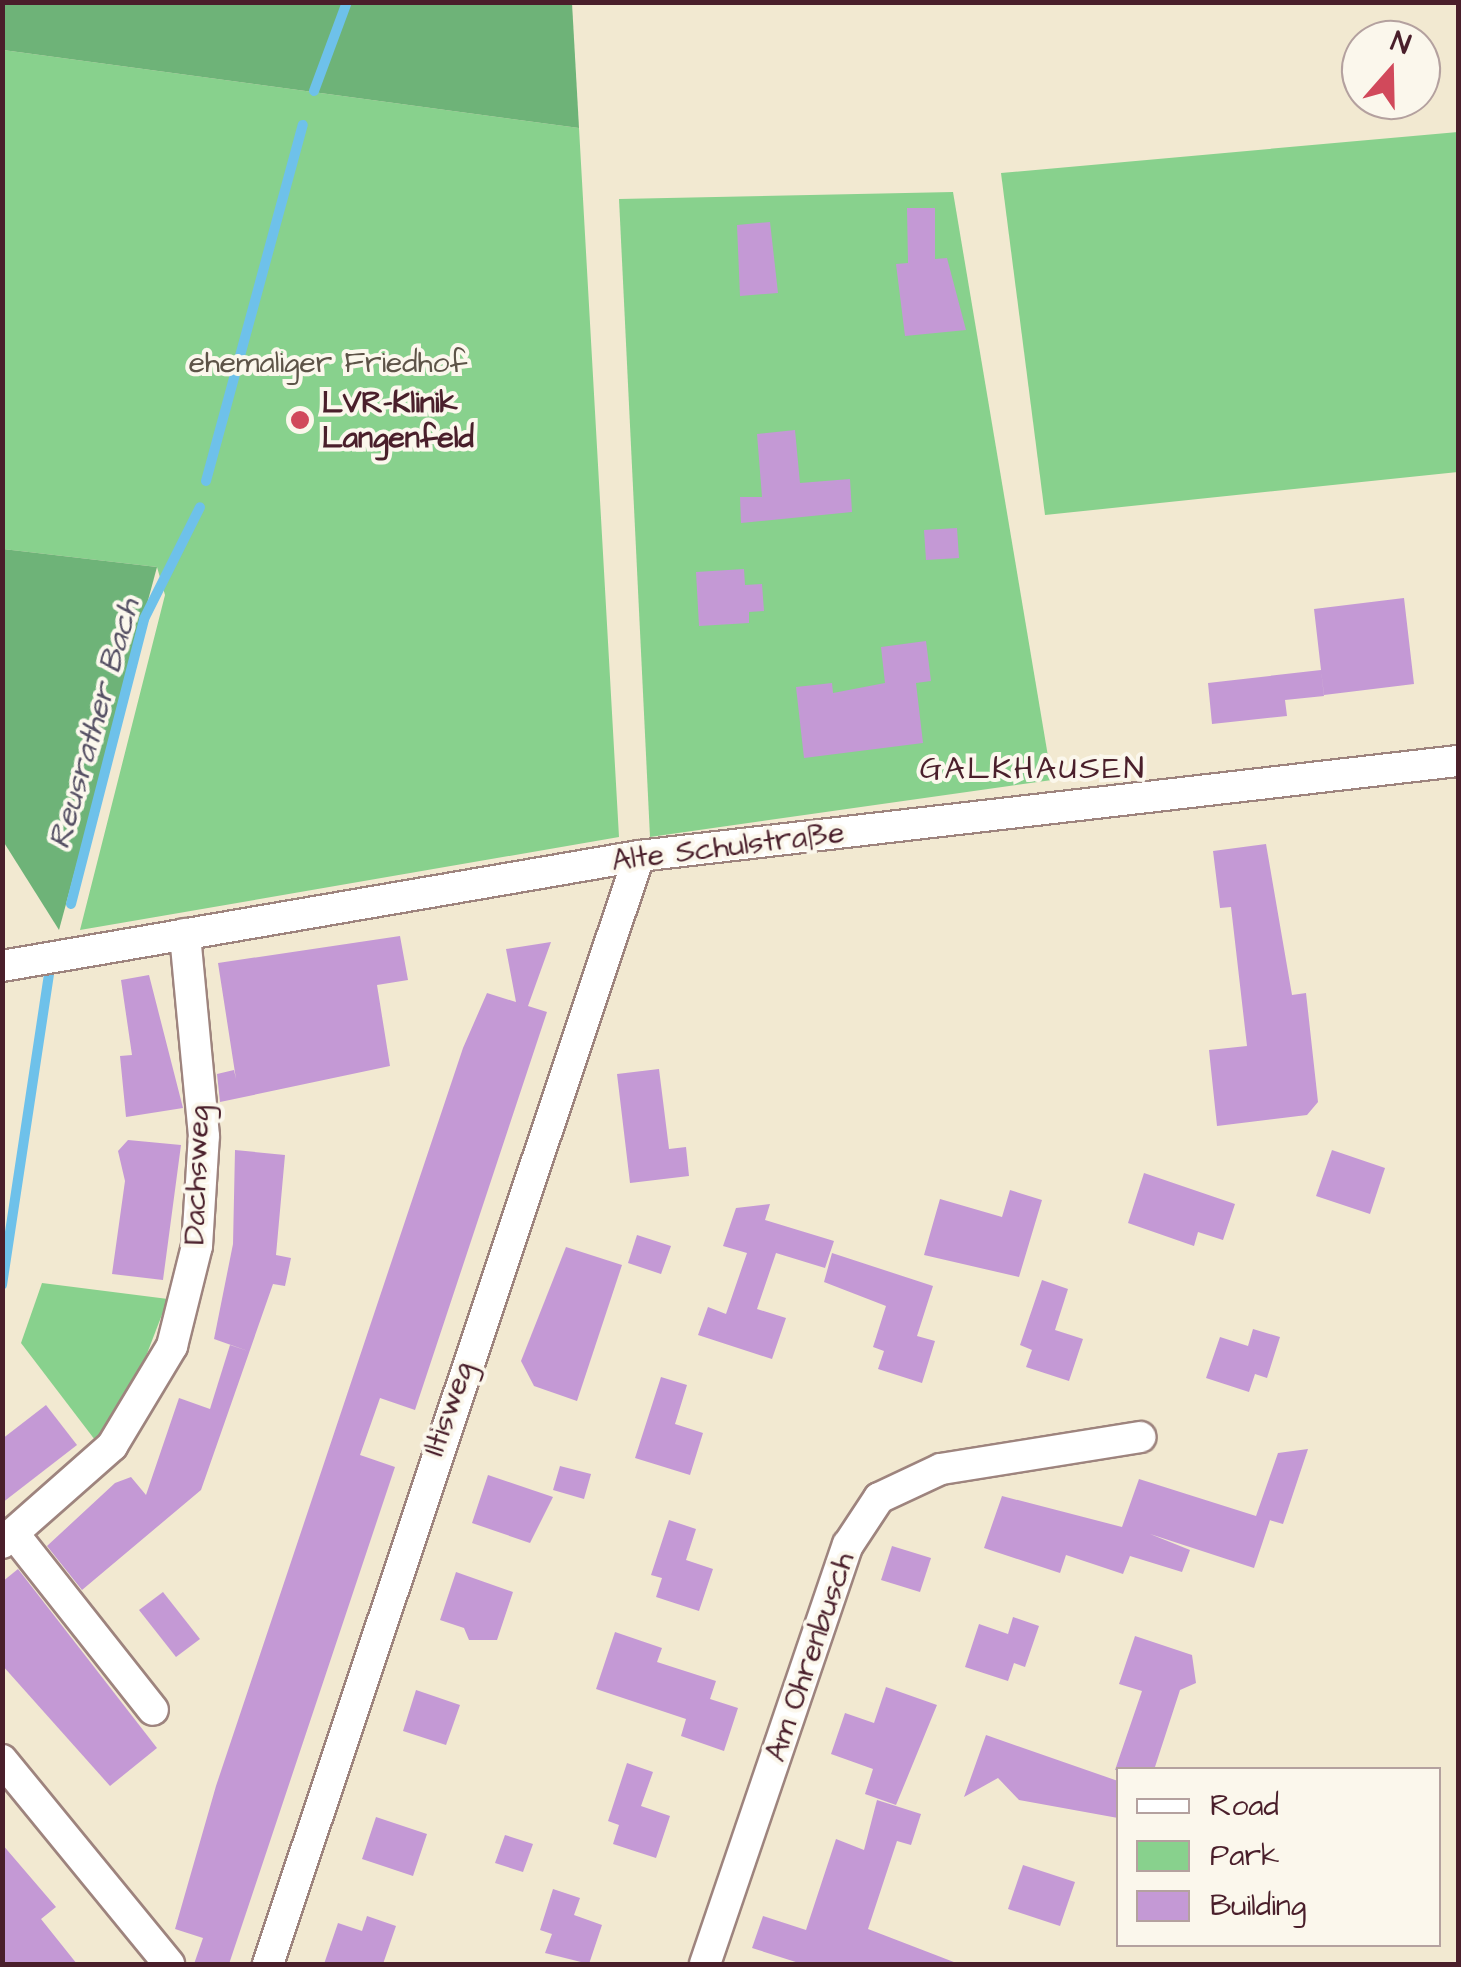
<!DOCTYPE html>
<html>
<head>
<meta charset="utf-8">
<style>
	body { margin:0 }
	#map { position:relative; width:1461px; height:1967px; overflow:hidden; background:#f2e9d1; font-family:"Architects Daughter",sans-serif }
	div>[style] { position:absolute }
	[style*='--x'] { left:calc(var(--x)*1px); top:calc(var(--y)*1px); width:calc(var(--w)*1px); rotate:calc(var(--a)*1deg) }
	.green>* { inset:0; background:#88d18d }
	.forest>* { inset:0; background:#6eb378 }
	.stream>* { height:10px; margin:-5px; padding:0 5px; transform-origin:5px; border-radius:5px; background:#6ec1ea }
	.building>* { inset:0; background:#c499d5 }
	.roads { filter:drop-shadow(2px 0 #9e847e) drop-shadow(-2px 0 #9e847e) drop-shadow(0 2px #9e847e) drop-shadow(0 -2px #9e847e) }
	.minor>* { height:30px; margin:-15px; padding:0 15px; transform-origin:15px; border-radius:15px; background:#fff }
	.dots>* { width:28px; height:28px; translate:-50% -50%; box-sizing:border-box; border:5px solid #fbf7ec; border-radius:50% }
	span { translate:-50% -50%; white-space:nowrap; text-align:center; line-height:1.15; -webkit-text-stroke:8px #fbf7ec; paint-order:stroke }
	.park-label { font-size:30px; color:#5d5448 }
	.poi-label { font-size:30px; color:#4a1f2b; font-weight:700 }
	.left { translate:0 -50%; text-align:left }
	.street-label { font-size:30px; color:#4a1f2b }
	.water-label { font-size:32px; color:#555064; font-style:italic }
	.neighbourhood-label { font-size:32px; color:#4a1f2b; letter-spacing:2.5px }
	.frame { position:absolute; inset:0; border:5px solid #4a1f2b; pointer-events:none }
	.legend { position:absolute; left:1116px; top:1767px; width:325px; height:180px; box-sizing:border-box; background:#fbf7ec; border:2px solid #b4a19f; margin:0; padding:12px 18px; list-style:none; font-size:30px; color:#4a1f2b }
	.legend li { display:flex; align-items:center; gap:20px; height:50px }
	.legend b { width:50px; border:2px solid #b4a19f }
	.north { position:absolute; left:1341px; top:20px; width:100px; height:100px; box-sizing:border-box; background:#fbf7ec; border:2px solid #b4a19f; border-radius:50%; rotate:20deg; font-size:28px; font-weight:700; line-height:40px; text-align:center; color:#4a1f2b }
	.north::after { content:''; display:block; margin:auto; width:35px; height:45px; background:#d1495b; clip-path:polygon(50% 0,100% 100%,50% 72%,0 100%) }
</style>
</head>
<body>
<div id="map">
	<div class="green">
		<i style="clip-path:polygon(3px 50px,579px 128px,619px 837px,80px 930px,165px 595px,157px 567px,3px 549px)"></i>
		<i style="clip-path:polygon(1458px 132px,1458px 472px,1045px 515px,1001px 173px)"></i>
		<i style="clip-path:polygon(953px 192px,1052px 780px,650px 837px,619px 199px)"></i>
		<i style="clip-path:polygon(42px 1283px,168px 1299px,138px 1377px,95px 1440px,21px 1343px)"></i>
	</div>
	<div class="forest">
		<i style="clip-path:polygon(3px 2px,572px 3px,579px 128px,3px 50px)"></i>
		<i style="clip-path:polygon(3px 549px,157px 567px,59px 930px,3px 841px)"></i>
	</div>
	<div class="stream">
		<i style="--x:314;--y:91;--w:95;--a:-69.7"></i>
		<i style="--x:206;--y:481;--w:369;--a:-74.8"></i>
		<i style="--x:71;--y:904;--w:294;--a:-75.6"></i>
		<i style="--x:144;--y:619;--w:125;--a:-63.4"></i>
		<i style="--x:2;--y:1285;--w:315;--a:-81.4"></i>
	</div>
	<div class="building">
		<i style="clip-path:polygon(907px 208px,935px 208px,935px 259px,947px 258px,966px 330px,905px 336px,896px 264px,908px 263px)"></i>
		<i style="clip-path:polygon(770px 222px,778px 293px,740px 296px,737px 225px)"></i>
		<i style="clip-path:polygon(795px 430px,800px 483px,850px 479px,852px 512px,741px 523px,740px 497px,762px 497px,757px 434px)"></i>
		<i style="clip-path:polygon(957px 528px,959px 558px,926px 560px,924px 530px)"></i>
		<i style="clip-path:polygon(744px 569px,745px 585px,762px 584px,764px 611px,749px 612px,749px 623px,699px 626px,696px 572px)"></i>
		<i style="clip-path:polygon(1404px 598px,1414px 684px,1324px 695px,1321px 670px,1324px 696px,1285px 700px,1287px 716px,1212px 724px,1208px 683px,1321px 670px,1314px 609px)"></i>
		<i style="clip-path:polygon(926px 641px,931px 681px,916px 683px,923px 743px,804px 758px,796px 687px,832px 683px,833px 693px,885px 683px,881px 647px)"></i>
		<i style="clip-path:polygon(1266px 844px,1292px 995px,1306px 993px,1318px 1102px,1307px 1115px,1217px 1126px,1209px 1050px,1247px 1046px,1231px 907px,1220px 908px,1213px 851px)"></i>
		<i style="clip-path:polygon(400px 936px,408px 980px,377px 985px,390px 1066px,220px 1102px,217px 1074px,234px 1070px,236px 1079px,218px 963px)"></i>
		<i style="clip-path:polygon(551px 942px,528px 1006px,547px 1012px,415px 1410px,380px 1398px,360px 1455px,395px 1467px,229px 1964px,194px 1964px,203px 1938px,175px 1929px,216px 1786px,463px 1048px,487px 993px,516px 1002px,506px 949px)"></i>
		<i style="clip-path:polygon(149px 975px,183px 1108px,126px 1117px,120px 1056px,132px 1055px,121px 980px)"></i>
		<i style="clip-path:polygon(659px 1069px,669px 1149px,686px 1147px,689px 1176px,630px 1183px,617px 1074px)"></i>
		<i style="clip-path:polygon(128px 1140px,181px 1145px,163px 1280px,112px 1274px,125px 1181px,118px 1151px)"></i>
		<i style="clip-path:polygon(235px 1150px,285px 1155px,276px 1255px,291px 1258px,285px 1286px,273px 1284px,201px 1490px,82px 1590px,47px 1546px,115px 1483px,131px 1477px,146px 1495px,179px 1398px,210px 1409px,230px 1345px,248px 1351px,214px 1339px,233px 1244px)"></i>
		<i style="clip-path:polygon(1332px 1150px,1385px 1168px,1370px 1214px,1316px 1196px)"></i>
		<i style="clip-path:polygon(1144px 1173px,1235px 1204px,1223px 1240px,1198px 1232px,1194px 1246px,1128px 1223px)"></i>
		<i style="clip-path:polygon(1010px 1190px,1042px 1200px,1019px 1277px,924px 1255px,940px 1199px,1002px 1217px)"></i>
		<i style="clip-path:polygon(770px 1204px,765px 1220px,834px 1241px,825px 1268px,776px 1253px,757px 1309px,786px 1318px,772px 1359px,698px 1335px,708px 1307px,726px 1314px,747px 1253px,723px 1246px,736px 1208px)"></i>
		<i style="clip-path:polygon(637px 1235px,671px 1246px,661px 1274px,628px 1263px)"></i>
		<i style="clip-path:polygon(566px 1247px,622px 1265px,577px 1401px,534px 1386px,521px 1361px)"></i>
		<i style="clip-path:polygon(832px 1253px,933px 1286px,917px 1336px,935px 1341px,922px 1383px,878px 1369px,884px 1351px,873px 1347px,886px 1306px,824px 1282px)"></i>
		<i style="clip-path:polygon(1042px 1280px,1068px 1289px,1055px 1330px,1083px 1339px,1069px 1381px,1026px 1367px,1032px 1350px,1020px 1345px)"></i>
		<i style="clip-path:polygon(1253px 1329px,1280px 1337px,1267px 1378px,1255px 1374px,1249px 1392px,1206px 1378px,1220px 1337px,1248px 1346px)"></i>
		<i style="clip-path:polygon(661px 1377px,687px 1385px,675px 1424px,703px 1433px,690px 1475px,635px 1458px)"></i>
		<i style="clip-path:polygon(46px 1405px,77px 1445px,2px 1503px,2px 1439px)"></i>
		<i style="clip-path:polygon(1308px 1449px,1283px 1524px,1256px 1516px,1270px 1520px,1254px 1568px,1150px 1534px,1190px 1550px,1182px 1572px,1130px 1556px,1123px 1574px,1066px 1555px,1060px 1573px,984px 1548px,1002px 1496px,1122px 1527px,1139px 1479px,1256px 1516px,1278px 1453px)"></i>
		<i style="clip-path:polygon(560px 1466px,591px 1474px,584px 1499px,553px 1490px)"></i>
		<i style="clip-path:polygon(488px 1475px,553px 1497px,530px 1543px,472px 1523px)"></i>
		<i style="clip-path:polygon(669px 1520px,696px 1529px,686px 1560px,713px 1569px,699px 1611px,656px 1597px,662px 1578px,651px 1575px)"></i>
		<i style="clip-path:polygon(892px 1546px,931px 1558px,920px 1592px,881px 1580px)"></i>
		<i style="clip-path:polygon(18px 1569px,157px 1748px,110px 1786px,2px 1665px,2px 1582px)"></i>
		<i style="clip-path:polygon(456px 1572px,513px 1592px,497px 1640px,469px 1640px,464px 1628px,440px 1620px)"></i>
		<i style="clip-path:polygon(163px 1592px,200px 1639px,176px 1657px,139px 1610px)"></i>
		<i style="clip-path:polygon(1013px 1617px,1039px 1626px,1025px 1667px,1014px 1663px,1008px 1681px,965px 1667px,979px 1624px,1008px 1634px)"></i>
		<i style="clip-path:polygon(615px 1632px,662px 1648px,657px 1662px,716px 1681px,710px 1699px,738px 1708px,724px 1751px,681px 1736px,686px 1719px,596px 1689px)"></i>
		<i style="clip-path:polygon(1135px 1636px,1192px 1655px,1196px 1683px,1180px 1690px,1154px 1770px,1115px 1770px,1142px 1691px,1119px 1684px)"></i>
		<i style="clip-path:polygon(886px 1687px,937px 1705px,896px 1805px,865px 1794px,873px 1769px,831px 1754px,845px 1713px,874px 1723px)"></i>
		<i style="clip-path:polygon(416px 1690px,460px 1705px,446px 1745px,403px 1731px)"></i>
		<i style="clip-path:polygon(986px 1735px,1118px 1781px,1118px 1818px,1019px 1800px,998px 1778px,964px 1797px)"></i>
		<i style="clip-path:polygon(627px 1763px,653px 1772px,641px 1806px,670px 1816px,656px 1858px,613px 1844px,619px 1825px,608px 1821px)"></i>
		<i style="clip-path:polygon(877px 1800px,921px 1814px,911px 1845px,897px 1841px,868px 1929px,959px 1964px,802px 1964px,752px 1948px,763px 1916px,806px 1930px,836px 1839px,864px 1850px)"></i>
		<i style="clip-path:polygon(376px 1817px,427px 1834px,413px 1876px,362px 1859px)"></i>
		<i style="clip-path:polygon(505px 1835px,533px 1844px,523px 1872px,495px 1863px)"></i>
		<i style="clip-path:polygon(2px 1844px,56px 1907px,41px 1919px,77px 1964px,2px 1964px)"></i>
		<i style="clip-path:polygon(1023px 1865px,1075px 1882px,1060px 1926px,1008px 1909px)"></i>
		<i style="clip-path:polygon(553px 1889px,580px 1898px,574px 1915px,602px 1925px,589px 1964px,545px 1953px,552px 1934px,540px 1930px)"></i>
		<i style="clip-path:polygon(367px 1916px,396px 1926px,383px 1964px,324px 1964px,338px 1923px,362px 1931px)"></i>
	</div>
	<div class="roads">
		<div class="minor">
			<i style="--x:2;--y:966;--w:646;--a:-9.8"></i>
			<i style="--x:639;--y:856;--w:824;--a:-6.62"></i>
			<i style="--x:14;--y:1534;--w:224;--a:51.7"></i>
			<i style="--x:2;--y:1543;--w:147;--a:-41.4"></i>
			<i style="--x:112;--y:1446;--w:117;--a:-59"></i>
			<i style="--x:172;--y:1346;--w:103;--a:-76"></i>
			<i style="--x:197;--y:1246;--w:110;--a:-86.4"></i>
			<i style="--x:204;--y:1136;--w:203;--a:-95.4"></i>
			<i style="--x:2;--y:1760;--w:264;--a:50.7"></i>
			<i style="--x:268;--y:1964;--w:1168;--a:-71.49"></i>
			<i style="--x:705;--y:1964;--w:443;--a:-71.2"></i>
			<i style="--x:848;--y:1545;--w:56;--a:-56.6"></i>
			<i style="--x:879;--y:1498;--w:68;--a:-25.1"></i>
			<i style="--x:941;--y:1469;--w:202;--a:-9.1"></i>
		</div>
	</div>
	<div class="dots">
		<i style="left:300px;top:420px;background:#d1495b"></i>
	</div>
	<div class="park-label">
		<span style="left:328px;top:363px">ehemaliger Friedhof</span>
	</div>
	<div class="poi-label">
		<span class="left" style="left:322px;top:420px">LVR-Klinik<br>Langenfeld</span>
	</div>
	<div class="street-label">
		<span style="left:728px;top:847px;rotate:-7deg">Alte Schulstraße</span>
		<span style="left:197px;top:1175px;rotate:-88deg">Dachsweg</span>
		<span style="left:449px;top:1409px;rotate:-71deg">Iltisweg</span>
		<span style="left:810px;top:1657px;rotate:-71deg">Am Ohrenbusch</span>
	</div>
	<div class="water-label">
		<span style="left:95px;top:724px;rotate:-74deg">Reusrather Bach</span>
	</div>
	<div class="neighbourhood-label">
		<span style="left:1033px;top:769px">GALKHAUSEN</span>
	</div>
	<div class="frame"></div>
	<ul class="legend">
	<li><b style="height:12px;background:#fff"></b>Road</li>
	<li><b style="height:28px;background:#88d18d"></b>Park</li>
	<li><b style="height:28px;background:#c499d5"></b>Building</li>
	</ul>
	<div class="north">N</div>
</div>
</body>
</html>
